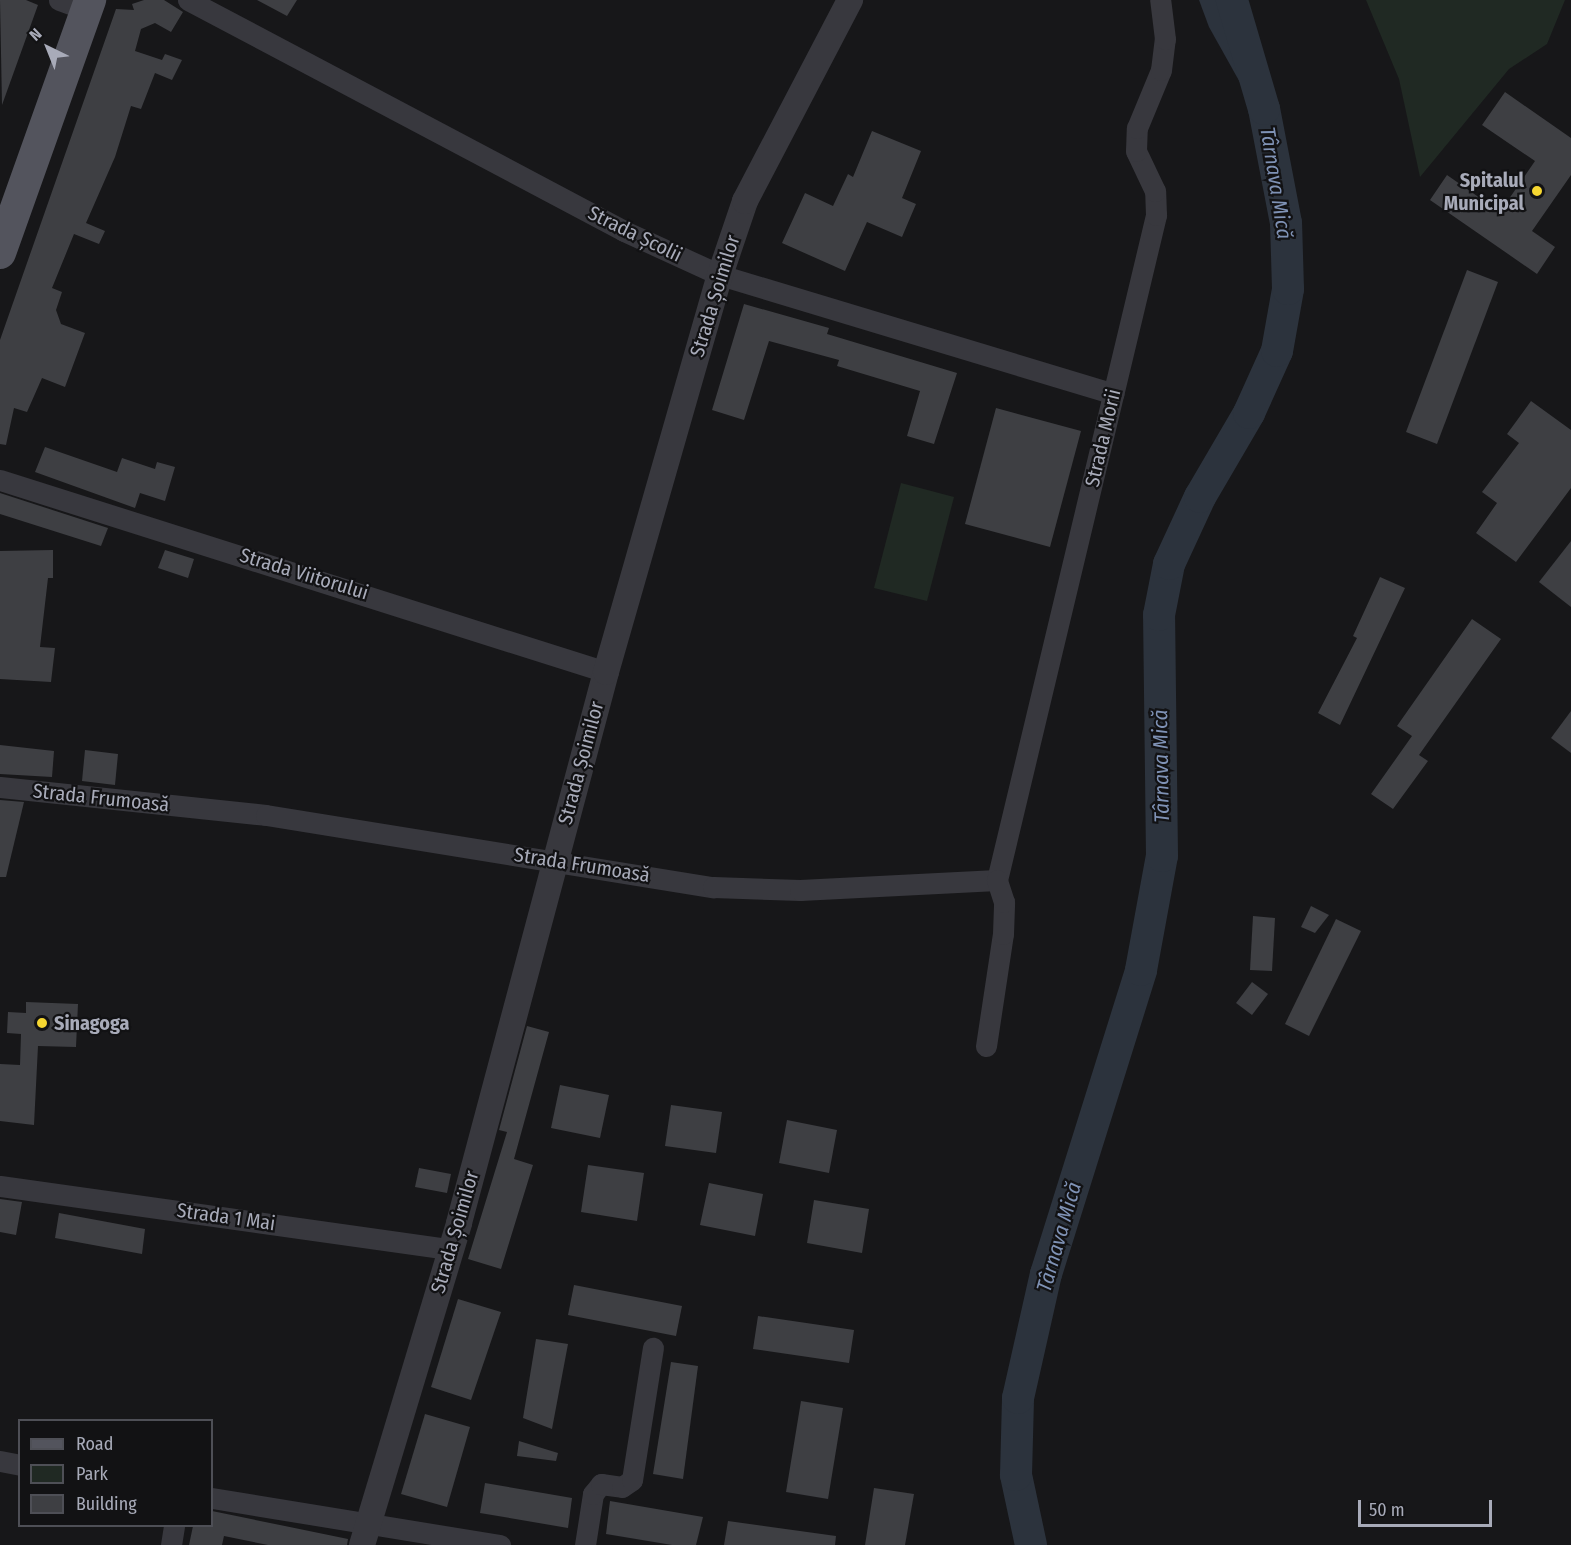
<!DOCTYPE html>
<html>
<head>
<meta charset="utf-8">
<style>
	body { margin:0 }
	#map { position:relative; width:1571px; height:1545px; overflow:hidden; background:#171719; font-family:"Fira Sans Condensed",sans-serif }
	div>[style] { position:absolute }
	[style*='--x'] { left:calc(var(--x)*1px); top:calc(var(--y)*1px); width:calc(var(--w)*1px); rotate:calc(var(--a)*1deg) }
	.green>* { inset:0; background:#202923 }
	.water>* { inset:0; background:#2c333d }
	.river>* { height:32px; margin:-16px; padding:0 16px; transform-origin:16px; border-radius:16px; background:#2c333d }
	.building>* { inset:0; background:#3e3f43 }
	.minor>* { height:21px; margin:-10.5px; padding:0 10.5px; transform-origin:10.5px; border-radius:10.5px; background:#38383e }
	.tertiary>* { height:26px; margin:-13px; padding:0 13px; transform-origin:13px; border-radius:13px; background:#38383e }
	.primary>* { height:32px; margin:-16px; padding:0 16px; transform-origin:16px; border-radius:16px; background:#53545d }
	.dots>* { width:16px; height:16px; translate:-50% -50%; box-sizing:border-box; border:3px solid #121214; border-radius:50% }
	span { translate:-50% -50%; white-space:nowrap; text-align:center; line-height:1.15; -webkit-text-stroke:4.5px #121214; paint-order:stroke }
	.poi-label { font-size:20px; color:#a8abb9; font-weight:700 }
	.right { translate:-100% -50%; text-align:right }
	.left { translate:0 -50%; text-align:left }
	.street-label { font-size:20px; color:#a8abb9 }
	.water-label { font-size:21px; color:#7f92b5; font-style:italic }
	.legend { position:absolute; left:18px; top:1419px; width:195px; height:108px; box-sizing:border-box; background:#121214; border:2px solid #4e4f56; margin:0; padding:8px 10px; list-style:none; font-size:18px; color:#a8abb9 }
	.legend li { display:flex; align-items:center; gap:12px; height:30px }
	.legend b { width:30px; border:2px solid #4e4f56 }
	.north { position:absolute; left:18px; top:18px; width:60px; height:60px; -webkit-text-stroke:4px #121214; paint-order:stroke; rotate:317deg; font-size:16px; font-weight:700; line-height:24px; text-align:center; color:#a8abb9 }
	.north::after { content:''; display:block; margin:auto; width:21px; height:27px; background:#a8abb9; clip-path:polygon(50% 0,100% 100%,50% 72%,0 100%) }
	.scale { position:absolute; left:1358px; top:1500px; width:134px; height:27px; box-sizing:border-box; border:3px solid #a8abb9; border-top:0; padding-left:8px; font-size:18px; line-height:21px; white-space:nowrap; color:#a8abb9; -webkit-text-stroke:4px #121214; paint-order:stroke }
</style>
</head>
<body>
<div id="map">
	<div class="green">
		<i style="clip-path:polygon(1366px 0,1565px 0,1547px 44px,1509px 69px,1420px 177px,1399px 79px)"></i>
		<i style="clip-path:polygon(901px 483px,954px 497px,927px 601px,874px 588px)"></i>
	</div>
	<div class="water">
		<i style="clip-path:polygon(1199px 0,1247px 0,1271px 93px,1247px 95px,1209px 27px)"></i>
	</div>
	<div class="river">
		<i style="--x:1031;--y:1545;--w:72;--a:-102.1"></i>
		<i style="--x:1016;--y:1475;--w:77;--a:-88.5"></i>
		<i style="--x:1018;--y:1398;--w:127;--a:-77.3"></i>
		<i style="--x:1046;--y:1274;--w:318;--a:-72.6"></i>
		<i style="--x:1141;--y:970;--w:116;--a:-79.6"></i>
		<i style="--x:1162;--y:856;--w:241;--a:-90.7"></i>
		<i style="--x:1159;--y:615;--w:52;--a:-78.9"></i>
		<i style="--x:1169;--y:564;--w:74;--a:-65.2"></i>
		<i style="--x:1200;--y:497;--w:97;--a:-59.7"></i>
		<i style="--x:1249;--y:413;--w:68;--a:-65.7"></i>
		<i style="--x:1277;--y:351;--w:63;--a:-79.9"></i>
		<i style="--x:1288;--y:289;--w:66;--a:-91.7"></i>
		<i style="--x:1286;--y:223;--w:116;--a:-100.9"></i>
		<i style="--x:1264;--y:109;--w:114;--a:-106.4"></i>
	</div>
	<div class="building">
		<i style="clip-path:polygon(0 0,26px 0,38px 5px,2px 105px)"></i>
		<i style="clip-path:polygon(144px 0,164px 0,183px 12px,171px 32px,155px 23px,141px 29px,135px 51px,162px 60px,165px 54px,182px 60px,172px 80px,155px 73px,141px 109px,131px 106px,115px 157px,86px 223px,105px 231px,99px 244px,74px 234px,52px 288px,62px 292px,56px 310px,61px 324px,85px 333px,65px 387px,42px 378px,27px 412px,14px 408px,6px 445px,0 444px,0 340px,116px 9px,134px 10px,132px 4px)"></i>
		<i style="clip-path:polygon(257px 0,297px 0,287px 16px)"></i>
		<i style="clip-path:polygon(1505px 92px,1571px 138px,1571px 175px,1532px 231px,1555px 247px,1537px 274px,1430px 200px,1447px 175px,1500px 212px,1535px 161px,1482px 125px)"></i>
		<i style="clip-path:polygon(872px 131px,921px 151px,902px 198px,916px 204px,902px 237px,867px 222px,845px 271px,782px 243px,805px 193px,833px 206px,848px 174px,853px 177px)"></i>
		<i style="clip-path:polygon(1467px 270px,1498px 282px,1437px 444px,1406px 432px)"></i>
		<i style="clip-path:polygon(744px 304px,829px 328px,827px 334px,957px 373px,934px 444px,907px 436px,920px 391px,837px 366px,839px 360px,769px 341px,744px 420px,712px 410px)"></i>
		<i style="clip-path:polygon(1531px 401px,1571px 430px,1571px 488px,1516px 562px,1476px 533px,1497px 503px,1482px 492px,1519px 443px,1507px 434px)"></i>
		<i style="clip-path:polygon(996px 408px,1081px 431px,1050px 547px,965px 524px)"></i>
		<i style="clip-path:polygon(45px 447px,117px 472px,122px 458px,155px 469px,157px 462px,175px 467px,165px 501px,140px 493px,135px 508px,35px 472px)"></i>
		<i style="clip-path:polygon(0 493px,108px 528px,101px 546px,0 514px)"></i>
		<i style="clip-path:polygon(1571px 541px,1571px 607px,1539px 582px)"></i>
		<i style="clip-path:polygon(53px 550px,53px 578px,48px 578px,40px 647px,55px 648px,51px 682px,0 679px,0 551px)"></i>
		<i style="clip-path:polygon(165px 550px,194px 559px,188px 578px,158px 568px)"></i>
		<i style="clip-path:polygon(1380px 577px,1405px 588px,1340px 725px,1318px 713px,1357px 638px,1353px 636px)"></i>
		<i style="clip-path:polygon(1472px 619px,1501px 639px,1419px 755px,1428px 761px,1393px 809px,1371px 794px,1412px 736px,1397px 726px)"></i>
		<i style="clip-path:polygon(1571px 711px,1571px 753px,1551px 738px)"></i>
		<i style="clip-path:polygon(0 745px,54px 751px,52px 777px,0 774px)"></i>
		<i style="clip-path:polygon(85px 750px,118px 754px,115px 785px,82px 781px)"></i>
		<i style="clip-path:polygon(0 800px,24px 802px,6px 877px,0 877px)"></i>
		<i style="clip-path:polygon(1311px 906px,1329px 915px,1315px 933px,1301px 927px)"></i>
		<i style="clip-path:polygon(1253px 916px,1275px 918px,1272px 971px,1250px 970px)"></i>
		<i style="clip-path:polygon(1336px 919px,1361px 931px,1309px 1036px,1285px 1024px)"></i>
		<i style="clip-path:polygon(1252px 982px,1268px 994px,1252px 1015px,1236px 1003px)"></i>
		<i style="clip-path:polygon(26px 1002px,78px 1004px,76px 1047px,38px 1046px,34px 1125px,0 1121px,0 1064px,20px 1065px,21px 1034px,7px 1033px,8px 1012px,26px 1013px)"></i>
		<i style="clip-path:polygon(527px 1026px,549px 1032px,514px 1159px,533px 1165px,501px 1269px,468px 1259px,507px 1132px,499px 1130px)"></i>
		<i style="clip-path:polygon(560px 1085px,609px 1095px,600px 1138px,551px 1128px)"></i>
		<i style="clip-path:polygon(671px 1105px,722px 1112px,716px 1153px,665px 1146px)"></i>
		<i style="clip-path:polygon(787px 1120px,837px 1130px,829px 1173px,779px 1163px)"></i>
		<i style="clip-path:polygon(588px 1165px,644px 1173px,637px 1221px,581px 1212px)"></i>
		<i style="clip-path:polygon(419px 1168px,451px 1174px,447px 1193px,415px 1187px)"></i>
		<i style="clip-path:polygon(709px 1183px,763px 1194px,755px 1236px,700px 1225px)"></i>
		<i style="clip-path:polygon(0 1199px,22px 1202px,16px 1235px,0 1232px)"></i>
		<i style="clip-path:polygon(814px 1200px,869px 1209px,862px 1253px,807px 1243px)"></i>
		<i style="clip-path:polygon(59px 1213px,145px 1229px,142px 1254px,55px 1238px)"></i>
		<i style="clip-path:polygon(574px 1285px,682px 1306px,676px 1336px,568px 1315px)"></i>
		<i style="clip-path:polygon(458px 1299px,501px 1312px,471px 1400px,431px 1387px)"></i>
		<i style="clip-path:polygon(758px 1316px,854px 1330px,849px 1363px,753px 1349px)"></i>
		<i style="clip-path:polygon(536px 1339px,568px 1344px,552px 1429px,523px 1418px)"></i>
		<i style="clip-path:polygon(671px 1362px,698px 1366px,683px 1479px,653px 1474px)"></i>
		<i style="clip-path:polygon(801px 1401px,843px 1408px,828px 1499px,786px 1492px)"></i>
		<i style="clip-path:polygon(425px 1414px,470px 1427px,447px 1507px,401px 1494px)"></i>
		<i style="clip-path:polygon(519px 1441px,558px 1453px,556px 1461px,517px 1456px)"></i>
		<i style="clip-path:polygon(485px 1483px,572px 1498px,568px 1528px,480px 1513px)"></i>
		<i style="clip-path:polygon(874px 1488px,914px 1494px,905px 1545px,865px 1545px)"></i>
		<i style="clip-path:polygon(610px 1501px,703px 1517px,696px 1545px,672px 1545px,606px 1534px)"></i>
		<i style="clip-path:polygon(212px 1511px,348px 1539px,347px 1545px,268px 1545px,224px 1536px,222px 1545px,189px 1545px,193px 1526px,212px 1526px)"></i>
		<i style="clip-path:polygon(728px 1521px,836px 1536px,835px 1545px,724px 1545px)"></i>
	</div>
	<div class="minor">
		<i style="--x:59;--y:0;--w:29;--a:20"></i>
		<i style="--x:188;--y:0;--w:493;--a:27.9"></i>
		<i style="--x:624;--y:231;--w:106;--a:24.6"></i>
		<i style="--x:720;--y:275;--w:411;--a:16.8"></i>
		<i style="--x:0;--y:480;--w:636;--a:17.58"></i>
		<i style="--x:0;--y:787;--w:267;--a:6"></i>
		<i style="--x:266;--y:815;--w:453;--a:9.2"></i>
		<i style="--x:713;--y:887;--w:87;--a:2"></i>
		<i style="--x:800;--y:890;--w:197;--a:-2.9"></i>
		<i style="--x:997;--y:880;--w:684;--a:-76.55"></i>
		<i style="--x:1156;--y:215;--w:24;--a:-92"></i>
		<i style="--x:1155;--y:191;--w:44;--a:-115.4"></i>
		<i style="--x:1136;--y:151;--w:23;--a:-88"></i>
		<i style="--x:1137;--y:128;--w:63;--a:-67.5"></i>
		<i style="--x:1161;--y:70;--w:31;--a:-83"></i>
		<i style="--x:1165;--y:39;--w:39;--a:-97"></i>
		<i style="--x:986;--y:1046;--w:113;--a:-81.4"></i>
		<i style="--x:1003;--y:934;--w:32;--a:-88"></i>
		<i style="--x:1004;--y:902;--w:23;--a:-108"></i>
		<i style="--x:0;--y:1186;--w:455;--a:8"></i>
		<i style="--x:0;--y:1461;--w:20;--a:11"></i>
		<i style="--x:212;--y:1498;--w:292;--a:9.3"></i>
		<i style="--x:171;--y:1545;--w:19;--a:-81"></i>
		<i style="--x:585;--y:1545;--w:52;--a:-81.1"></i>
		<i style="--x:593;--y:1494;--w:13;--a:-51"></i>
		<i style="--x:601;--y:1484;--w:21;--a:8"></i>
		<i style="--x:622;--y:1487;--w:12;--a:-35"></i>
		<i style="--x:632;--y:1480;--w:134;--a:-81"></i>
	</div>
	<div class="tertiary">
		<i style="--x:362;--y:1545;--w:336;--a:-73.2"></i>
		<i style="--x:459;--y:1223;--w:570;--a:-75.06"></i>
		<i style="--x:606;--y:672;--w:413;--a:-74"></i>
		<i style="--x:720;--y:275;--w:78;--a:-71.3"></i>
		<i style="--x:745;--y:201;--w:227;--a:-62.4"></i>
	</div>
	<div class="primary">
		<i style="--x:0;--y:253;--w:269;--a:-70.4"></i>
	</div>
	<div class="dots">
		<i style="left:1537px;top:191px;background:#f6d731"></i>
		<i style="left:42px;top:1023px;background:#f6d731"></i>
	</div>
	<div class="poi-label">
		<span class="right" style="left:1524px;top:192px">Spitalul<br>Municipal</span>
		<span class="left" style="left:54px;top:1023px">Sinagoga</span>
	</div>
	<div class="street-label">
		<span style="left:635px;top:234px;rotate:26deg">Strada Școlii</span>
		<span style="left:715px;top:296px;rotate:-73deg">Strada Șoimilor</span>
		<span style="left:1103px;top:438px;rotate:-77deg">Strada Morii</span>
		<span style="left:304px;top:574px;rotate:17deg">Strada Viitorului</span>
		<span style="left:581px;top:763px;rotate:-75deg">Strada Șoimilor</span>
		<span style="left:101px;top:798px;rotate:6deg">Strada Frumoasă</span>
		<span style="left:582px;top:865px;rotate:9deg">Strada Frumoasă</span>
		<span style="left:226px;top:1217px;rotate:8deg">Strada 1 Mai</span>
		<span style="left:455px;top:1232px;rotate:-74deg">Strada Șoimilor</span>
	</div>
	<div class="water-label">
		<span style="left:1276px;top:183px;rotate:81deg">Târnava Mică</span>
		<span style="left:1161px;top:766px;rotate:-91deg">Târnava Mică</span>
		<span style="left:1059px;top:1237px;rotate:-74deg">Târnava Mică</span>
	</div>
	<ul class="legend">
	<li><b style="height:8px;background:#53545d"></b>Road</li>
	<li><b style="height:16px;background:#202923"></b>Park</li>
	<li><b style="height:16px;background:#3e3f43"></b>Building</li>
	</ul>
	<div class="north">N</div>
	<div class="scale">50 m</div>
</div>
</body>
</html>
